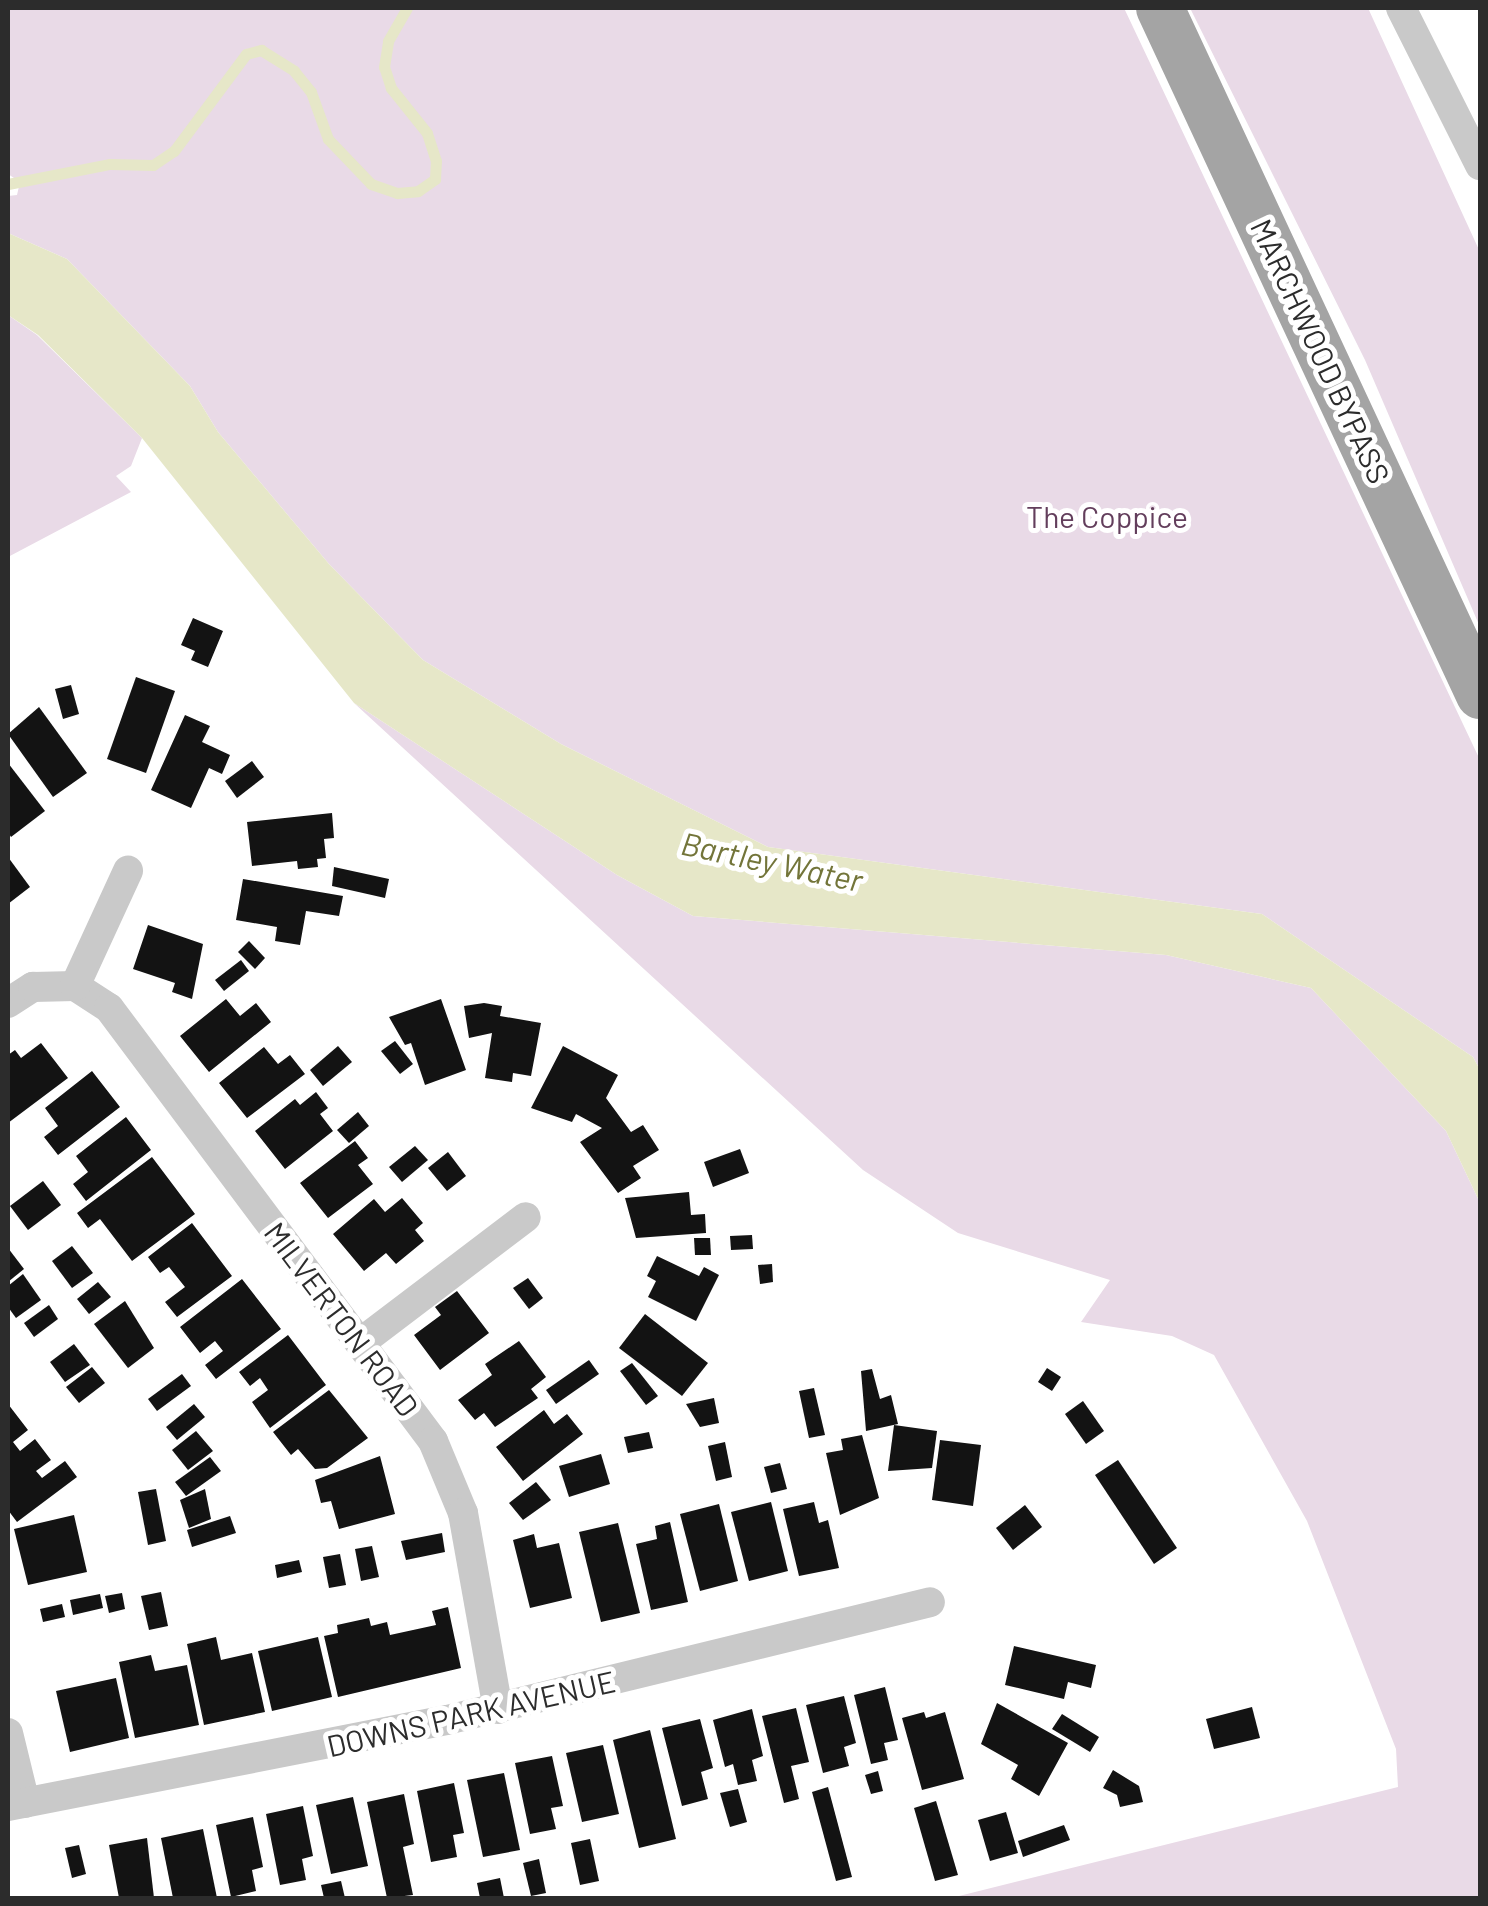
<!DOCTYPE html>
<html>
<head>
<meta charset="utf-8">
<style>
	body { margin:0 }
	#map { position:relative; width:1488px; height:1906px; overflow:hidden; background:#fff; font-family:Barlow,sans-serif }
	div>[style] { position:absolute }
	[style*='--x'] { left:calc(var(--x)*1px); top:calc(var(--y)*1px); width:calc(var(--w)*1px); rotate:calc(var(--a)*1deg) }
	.green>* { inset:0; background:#e9dae7 }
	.water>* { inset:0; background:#e6e7c8 }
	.stream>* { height:11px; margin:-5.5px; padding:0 5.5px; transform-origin:5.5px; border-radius:5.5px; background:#e6e7c8 }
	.building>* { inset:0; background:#131313 }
	.street>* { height:30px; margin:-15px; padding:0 15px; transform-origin:15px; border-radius:15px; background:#c9c9c9 }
	.primary>* { height:48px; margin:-24px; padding:0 24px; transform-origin:24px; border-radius:24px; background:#a4a4a4 }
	span { translate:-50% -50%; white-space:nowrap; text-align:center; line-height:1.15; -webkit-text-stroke:10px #fff; paint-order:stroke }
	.street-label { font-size:30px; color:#2c2c2c }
	.park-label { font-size:30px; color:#633e5c }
	.water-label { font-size:32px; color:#73753a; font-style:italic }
	.frame { position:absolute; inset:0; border:10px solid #2c2c2c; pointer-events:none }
</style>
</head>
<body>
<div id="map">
	<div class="green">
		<i style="clip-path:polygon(8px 8px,1124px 8px,1480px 760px,1480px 1070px,1473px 1057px,1262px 914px,768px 847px,561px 744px,423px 660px,329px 564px,218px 432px,190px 386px,67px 259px,8px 233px,8px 196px,17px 195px,20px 182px,8px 174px)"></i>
		<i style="clip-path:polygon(1190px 8px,1368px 8px,1480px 252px,1480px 627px,1365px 360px)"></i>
		<i style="clip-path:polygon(8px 315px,37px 335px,142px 438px,131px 466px,116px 476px,131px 492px,8px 557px)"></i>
		<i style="clip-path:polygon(354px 703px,617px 875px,693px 916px,1166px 955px,1311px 988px,1446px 1131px,1480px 1203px,1480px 1898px,951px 1898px,1398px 1787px,1396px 1749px,1307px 1521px,1214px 1355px,1172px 1336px,1081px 1322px,1110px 1280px,958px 1233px,863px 1170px)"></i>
	</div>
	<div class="water">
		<i style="clip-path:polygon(8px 233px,67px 259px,190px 386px,218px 432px,329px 564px,423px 660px,561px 744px,768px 847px,1262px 914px,1473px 1057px,1480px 1070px,1480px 1203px,1446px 1131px,1311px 988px,1166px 955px,693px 916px,617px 875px,354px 703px,142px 438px,38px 335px,8px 315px)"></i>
	</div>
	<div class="stream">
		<i style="--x:8;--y:184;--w:104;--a:-11.1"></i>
		<i style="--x:110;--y:164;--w:43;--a:1.3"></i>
		<i style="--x:153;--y:165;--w:25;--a:-34"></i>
		<i style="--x:174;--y:151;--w:121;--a:-53.4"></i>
		<i style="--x:246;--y:54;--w:16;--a:-15"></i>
		<i style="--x:261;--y:50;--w:39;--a:32"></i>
		<i style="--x:294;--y:71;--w:27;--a:51"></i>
		<i style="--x:311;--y:92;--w:50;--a:70.1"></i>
		<i style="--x:328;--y:139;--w:62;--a:46.3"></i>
		<i style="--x:371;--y:184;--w:28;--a:19"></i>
		<i style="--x:397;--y:193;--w:21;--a:-5"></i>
		<i style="--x:418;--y:191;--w:21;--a:-35"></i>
		<i style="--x:435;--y:179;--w:18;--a:-87"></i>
		<i style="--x:436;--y:161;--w:29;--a:-108"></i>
		<i style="--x:427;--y:133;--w:58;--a:-128.7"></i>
		<i style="--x:391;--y:88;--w:22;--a:-108"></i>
		<i style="--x:384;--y:67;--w:26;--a:-81"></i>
		<i style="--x:388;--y:41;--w:38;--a:-60"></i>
	</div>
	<div class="building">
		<i style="clip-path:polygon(193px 618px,223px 631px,208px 667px,191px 660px,195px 651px,181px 645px)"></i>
		<i style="clip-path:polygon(136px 677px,175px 691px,146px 773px,107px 759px)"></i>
		<i style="clip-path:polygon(71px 685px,79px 714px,63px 719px,55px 689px)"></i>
		<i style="clip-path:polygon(39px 707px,87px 773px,53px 797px,8px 734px)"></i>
		<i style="clip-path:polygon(185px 715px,210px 726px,202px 742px,230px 755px,222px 774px,209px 768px,191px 808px,151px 790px)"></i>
		<i style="clip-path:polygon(252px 761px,264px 777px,237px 798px,225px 781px)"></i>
		<i style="clip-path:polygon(8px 763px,45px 811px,11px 837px,8px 832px)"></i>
		<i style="clip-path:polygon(332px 813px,334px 838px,324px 839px,326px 858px,317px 859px,318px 867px,298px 869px,297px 861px,252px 866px,247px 822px)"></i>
		<i style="clip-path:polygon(8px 857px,30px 887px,8px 904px)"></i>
		<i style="clip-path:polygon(334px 867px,389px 879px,385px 898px,332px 886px)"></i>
		<i style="clip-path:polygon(243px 879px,343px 896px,339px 916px,306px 911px,300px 945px,275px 941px,277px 927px,236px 920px)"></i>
		<i style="clip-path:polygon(148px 925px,203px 944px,192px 999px,172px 992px,175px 983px,133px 969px)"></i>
		<i style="clip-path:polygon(249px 941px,265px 958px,255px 969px,238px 952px)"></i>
		<i style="clip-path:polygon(241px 960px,249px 971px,224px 991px,215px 980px)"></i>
		<i style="clip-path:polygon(226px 999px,240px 1016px,256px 1003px,271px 1022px,209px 1072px,180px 1036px)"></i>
		<i style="clip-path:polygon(441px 999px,466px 1070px,425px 1085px,411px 1043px,405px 1045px,389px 1017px)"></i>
		<i style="clip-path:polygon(484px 1003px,502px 1006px,500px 1016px,541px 1023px,531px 1076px,513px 1073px,512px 1082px,485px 1078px,492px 1033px,469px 1038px,464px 1006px)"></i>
		<i style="clip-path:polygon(395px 1041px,413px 1064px,400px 1074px,381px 1051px)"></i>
		<i style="clip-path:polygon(41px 1043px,68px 1078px,8px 1123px,8px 1055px,15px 1050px,21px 1058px)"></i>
		<i style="clip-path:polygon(338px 1046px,352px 1062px,323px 1086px,310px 1070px)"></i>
		<i style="clip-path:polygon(563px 1046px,618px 1075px,606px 1098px,631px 1132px,643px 1125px,659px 1150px,633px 1166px,641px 1178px,618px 1193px,580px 1142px,602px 1128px,576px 1114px,572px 1122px,531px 1108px)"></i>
		<i style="clip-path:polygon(264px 1047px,278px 1064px,290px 1055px,305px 1074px,247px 1118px,219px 1083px)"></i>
		<i style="clip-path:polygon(92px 1071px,120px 1107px,58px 1155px,44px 1137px,58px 1126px,45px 1108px)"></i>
		<i style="clip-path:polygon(316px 1092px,328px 1108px,320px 1114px,333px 1131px,285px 1169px,255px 1131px,295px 1099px,300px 1105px)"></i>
		<i style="clip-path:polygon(358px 1112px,369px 1126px,349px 1143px,337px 1130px)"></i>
		<i style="clip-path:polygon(126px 1117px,151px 1150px,86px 1201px,73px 1184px,88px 1172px,76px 1156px)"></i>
		<i style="clip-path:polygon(355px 1141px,368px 1158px,358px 1165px,373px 1184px,328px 1218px,300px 1183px)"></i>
		<i style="clip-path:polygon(415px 1146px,428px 1160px,402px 1182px,389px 1167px)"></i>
		<i style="clip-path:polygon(740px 1149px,749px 1173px,713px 1187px,704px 1162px)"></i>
		<i style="clip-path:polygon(448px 1152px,466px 1176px,447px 1191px,428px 1168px)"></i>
		<i style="clip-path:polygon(152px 1157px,195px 1214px,132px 1261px,100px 1219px,88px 1228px,77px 1213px)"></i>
		<i style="clip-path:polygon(43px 1181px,61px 1205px,28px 1230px,10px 1206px)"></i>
		<i style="clip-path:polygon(689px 1192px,691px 1215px,705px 1214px,706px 1233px,636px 1238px,625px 1198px)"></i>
		<i style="clip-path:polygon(402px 1198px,423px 1223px,415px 1230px,424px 1241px,396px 1264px,386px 1253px,364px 1271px,333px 1234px,374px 1199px,385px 1212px)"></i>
		<i style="clip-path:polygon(192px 1223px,232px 1276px,177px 1317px,165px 1302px,185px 1287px,169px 1267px,160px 1273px,148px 1257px)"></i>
		<i style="clip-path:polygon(752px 1235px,753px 1249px,731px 1250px,730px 1236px)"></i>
		<i style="clip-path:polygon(694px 1238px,710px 1238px,711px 1255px,695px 1255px)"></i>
		<i style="clip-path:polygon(72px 1246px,93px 1273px,72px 1288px,52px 1261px)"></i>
		<i style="clip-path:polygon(8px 1248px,24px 1269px,8px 1282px)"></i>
		<i style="clip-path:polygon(657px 1256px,699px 1276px,704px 1267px,719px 1275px,696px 1321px,648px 1297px,656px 1281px,647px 1276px)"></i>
		<i style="clip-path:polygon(772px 1264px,773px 1282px,760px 1284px,758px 1265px)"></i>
		<i style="clip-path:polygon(23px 1274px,41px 1300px,16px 1318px,8px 1307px,8px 1286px)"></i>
		<i style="clip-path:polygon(528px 1278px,543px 1298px,529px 1309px,513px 1288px)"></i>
		<i style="clip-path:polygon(242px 1279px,281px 1329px,216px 1379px,205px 1365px,223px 1351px,215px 1341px,200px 1353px,180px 1327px)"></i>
		<i style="clip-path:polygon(98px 1282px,111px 1297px,89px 1314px,77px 1299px)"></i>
		<i style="clip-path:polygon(457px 1291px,489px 1333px,440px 1370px,414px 1335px,441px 1315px,435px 1307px)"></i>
		<i style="clip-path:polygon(125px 1301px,154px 1348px,128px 1368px,94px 1324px)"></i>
		<i style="clip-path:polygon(49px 1305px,58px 1319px,34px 1337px,24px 1323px)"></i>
		<i style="clip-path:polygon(645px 1314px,708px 1363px,682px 1396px,619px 1348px)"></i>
		<i style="clip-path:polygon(288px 1335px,326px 1385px,270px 1428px,252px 1402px,268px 1390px,260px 1378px,250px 1386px,239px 1372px)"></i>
		<i style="clip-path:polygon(519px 1341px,546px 1377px,531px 1389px,538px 1398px,495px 1427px,484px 1413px,475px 1420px,458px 1400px,492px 1375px,485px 1364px)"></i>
		<i style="clip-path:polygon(74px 1344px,90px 1365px,65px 1382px,50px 1362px)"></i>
		<i style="clip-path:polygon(589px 1360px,599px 1374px,556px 1404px,546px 1390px)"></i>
		<i style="clip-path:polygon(632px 1363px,658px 1396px,646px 1405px,620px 1371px)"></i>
		<i style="clip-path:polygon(92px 1367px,105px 1383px,79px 1403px,66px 1387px)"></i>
		<i style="clip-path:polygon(1047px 1368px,1061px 1377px,1052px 1391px,1038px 1382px)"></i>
		<i style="clip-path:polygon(872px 1369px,880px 1399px,891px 1395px,898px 1424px,866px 1431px,861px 1371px)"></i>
		<i style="clip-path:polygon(182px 1374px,191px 1386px,157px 1411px,148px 1399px)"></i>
		<i style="clip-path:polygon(814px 1388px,825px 1435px,809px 1438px,799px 1391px)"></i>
		<i style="clip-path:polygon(329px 1390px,368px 1438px,327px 1468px,315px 1469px,298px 1449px,291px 1455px,273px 1432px)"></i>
		<i style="clip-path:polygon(714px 1398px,719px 1423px,700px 1427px,686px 1404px)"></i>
		<i style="clip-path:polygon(1083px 1401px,1104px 1431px,1086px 1444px,1065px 1414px)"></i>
		<i style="clip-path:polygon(8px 1404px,28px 1430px,13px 1442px,20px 1451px,35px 1439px,51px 1460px,36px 1471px,42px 1478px,65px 1461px,77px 1477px,17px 1522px,8px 1510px)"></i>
		<i style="clip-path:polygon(194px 1404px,205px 1417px,177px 1440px,166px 1427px)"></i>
		<i style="clip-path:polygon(544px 1410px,554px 1424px,567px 1414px,583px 1434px,523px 1481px,496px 1447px)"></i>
		<i style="clip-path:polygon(894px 1425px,937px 1431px,932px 1468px,888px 1471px)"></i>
		<i style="clip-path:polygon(196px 1431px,213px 1451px,188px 1470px,172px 1450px)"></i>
		<i style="clip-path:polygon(649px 1432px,653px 1448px,628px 1453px,624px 1437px)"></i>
		<i style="clip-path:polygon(862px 1435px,879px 1498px,840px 1515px,826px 1453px,843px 1450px,841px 1439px)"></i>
		<i style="clip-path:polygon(940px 1440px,981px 1445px,973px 1506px,932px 1500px)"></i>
		<i style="clip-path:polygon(725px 1442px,732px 1477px,716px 1481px,708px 1446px)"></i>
		<i style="clip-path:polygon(601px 1454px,610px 1484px,569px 1497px,559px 1466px)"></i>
		<i style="clip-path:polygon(380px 1456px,395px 1514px,339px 1529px,331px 1501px,321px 1503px,315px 1480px)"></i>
		<i style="clip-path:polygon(210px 1457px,221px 1471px,186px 1496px,175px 1482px)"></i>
		<i style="clip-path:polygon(1118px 1460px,1177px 1548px,1154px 1564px,1095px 1475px)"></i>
		<i style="clip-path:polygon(780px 1463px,787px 1489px,771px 1493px,764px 1467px)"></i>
		<i style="clip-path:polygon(536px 1482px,551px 1500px,523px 1520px,509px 1503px)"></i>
		<i style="clip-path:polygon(156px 1489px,166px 1541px,148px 1545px,138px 1492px)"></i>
		<i style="clip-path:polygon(205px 1489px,211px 1519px,189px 1528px,180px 1500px)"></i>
		<i style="clip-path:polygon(771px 1502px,788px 1571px,749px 1581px,731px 1512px)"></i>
		<i style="clip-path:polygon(814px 1502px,819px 1523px,828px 1520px,839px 1568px,799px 1576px,783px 1509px)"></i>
		<i style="clip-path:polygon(719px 1504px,738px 1581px,700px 1591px,680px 1514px)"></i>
		<i style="clip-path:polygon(1025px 1505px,1042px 1527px,1013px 1550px,996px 1528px)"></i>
		<i style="clip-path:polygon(74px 1515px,87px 1572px,28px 1585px,14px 1529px)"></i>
		<i style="clip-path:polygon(230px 1516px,236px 1533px,192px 1547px,187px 1530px)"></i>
		<i style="clip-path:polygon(670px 1522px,688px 1602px,651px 1610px,636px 1544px,657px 1539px,655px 1526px)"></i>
		<i style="clip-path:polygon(618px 1523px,640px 1613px,601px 1622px,579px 1532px)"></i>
		<i style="clip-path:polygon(442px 1533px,445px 1552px,406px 1560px,401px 1541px)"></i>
		<i style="clip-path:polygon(534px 1534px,537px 1548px,559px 1543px,572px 1598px,530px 1608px,513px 1540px)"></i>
		<i style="clip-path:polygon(372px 1546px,379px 1577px,361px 1581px,355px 1549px)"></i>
		<i style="clip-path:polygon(340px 1554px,346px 1585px,329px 1588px,323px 1557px)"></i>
		<i style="clip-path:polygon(299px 1560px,302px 1572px,277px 1578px,275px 1565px)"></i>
		<i style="clip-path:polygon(161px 1592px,168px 1626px,149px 1630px,141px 1596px)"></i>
		<i style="clip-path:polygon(122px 1593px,125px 1609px,109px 1613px,105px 1596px)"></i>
		<i style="clip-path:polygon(100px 1594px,103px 1608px,73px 1615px,70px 1600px)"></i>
		<i style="clip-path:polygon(62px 1604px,65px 1617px,43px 1622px,40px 1609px)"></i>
		<i style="clip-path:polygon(448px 1607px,461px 1668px,338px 1697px,324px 1636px,338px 1633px,337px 1625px,369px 1618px,371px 1626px,387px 1622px,390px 1635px,436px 1625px,432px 1611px)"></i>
		<i style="clip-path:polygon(216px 1637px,221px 1660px,252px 1653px,265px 1712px,204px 1725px,187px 1644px)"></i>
		<i style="clip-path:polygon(318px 1637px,332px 1697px,272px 1711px,258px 1651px)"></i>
		<i style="clip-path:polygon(1014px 1646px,1096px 1665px,1091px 1688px,1068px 1682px,1064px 1699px,1005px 1685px)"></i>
		<i style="clip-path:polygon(151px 1655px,155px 1671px,187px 1665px,199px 1725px,135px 1738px,119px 1662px)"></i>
		<i style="clip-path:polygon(116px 1678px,129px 1738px,70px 1752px,56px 1691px)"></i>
		<i style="clip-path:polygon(885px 1687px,898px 1740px,884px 1743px,888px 1760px,871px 1764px,854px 1695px)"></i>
		<i style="clip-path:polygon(844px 1696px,856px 1743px,844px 1747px,849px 1766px,823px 1773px,806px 1705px)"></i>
		<i style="clip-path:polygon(997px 1703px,1068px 1743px,1039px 1796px,1011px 1779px,1018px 1765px,981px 1744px)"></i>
		<i style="clip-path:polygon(1252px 1707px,1260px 1738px,1214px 1749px,1206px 1719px)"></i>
		<i style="clip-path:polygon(796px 1708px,809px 1762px,791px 1766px,799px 1799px,784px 1803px,762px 1716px)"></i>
		<i style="clip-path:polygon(752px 1709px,763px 1756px,752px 1760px,757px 1781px,738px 1785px,733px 1764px,725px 1767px,713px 1720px)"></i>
		<i style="clip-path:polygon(924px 1712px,926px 1718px,945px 1712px,964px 1779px,922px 1790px,902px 1718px)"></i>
		<i style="clip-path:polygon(1062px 1714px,1099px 1737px,1090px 1752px,1052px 1729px)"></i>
		<i style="clip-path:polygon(700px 1719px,713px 1768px,701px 1772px,708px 1799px,682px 1806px,662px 1728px)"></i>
		<i style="clip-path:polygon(650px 1730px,676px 1839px,639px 1848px,613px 1740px)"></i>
		<i style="clip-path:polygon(603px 1745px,619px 1814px,582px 1822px,566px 1753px)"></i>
		<i style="clip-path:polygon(552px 1756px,563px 1806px,551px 1808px,556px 1829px,530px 1834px,515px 1763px)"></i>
		<i style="clip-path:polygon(1113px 1770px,1139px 1786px,1143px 1802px,1120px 1807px,1117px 1795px,1103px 1788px)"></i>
		<i style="clip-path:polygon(878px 1771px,883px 1791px,871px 1794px,865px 1775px)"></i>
		<i style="clip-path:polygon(504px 1773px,520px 1850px,483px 1857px,467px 1780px)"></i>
		<i style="clip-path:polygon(454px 1783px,464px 1833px,453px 1835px,457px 1857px,431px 1862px,417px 1791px)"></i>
		<i style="clip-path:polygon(828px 1787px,852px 1877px,836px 1881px,812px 1792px)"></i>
		<i style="clip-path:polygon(738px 1789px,747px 1822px,730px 1827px,720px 1793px)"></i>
		<i style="clip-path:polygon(404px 1794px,414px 1844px,403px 1847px,413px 1895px,387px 1898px,367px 1802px)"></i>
		<i style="clip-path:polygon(353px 1797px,368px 1866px,331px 1874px,316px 1805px)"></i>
		<i style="clip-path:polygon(936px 1801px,958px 1875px,935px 1881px,914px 1808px)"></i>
		<i style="clip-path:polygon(303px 1806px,313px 1856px,302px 1859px,306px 1880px,280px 1885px,266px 1814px)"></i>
		<i style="clip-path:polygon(1006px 1812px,1018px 1853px,990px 1861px,978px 1820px)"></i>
		<i style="clip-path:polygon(253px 1817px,263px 1867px,252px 1870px,256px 1891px,231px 1897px,216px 1825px)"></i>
		<i style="clip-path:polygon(1064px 1825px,1070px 1840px,1023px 1857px,1018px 1841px)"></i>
		<i style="clip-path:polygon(203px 1829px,217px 1898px,173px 1898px,161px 1838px)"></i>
		<i style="clip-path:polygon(147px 1838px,154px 1898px,119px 1898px,109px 1845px)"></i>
		<i style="clip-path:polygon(590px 1839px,599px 1881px,580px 1885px,571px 1843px)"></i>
		<i style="clip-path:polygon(79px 1845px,86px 1874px,72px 1878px,65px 1848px)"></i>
		<i style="clip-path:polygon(539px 1859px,546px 1893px,531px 1896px,523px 1863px)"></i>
		<i style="clip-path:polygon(500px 1878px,504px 1898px,480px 1898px,477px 1883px)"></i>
		<i style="clip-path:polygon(341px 1881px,345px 1898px,324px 1898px,321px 1885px)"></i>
	</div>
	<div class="street">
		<i style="--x:1401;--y:8;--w:176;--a:63.3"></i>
		<i style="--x:75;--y:986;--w:40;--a:32.9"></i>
		<i style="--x:109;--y:1008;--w:541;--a:53.19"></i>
		<i style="--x:433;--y:1441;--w:78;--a:67.4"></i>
		<i style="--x:463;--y:1513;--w:199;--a:79.9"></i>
		<i style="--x:8;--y:1003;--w:30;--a:-33"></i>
		<i style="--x:33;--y:987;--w:42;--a:-1.4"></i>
		<i style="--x:75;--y:986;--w:127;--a:-65.3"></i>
		<i style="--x:360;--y:1343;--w:208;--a:-37.2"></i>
		<i style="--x:8;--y:1733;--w:72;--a:76.3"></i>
		<i style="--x:8;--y:1806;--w:447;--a:-11.1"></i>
		<i style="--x:447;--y:1720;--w:497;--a:-13.7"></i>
	</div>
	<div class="primary">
		<i style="--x:1160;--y:8;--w:758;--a:65.02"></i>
	</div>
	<div class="street-label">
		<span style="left:1321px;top:351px;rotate:65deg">MARCHWOOD BYPASS</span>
		<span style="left:342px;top:1319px;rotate:53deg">MILVERTON ROAD</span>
		<span style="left:471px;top:1713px;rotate:-13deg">DOWNS PARK AVENUE</span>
	</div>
	<div class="park-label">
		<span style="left:1107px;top:516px">The Coppice</span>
	</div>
	<div class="water-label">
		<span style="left:772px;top:861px;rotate:12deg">Bartley Water</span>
	</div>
	<div class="frame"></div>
</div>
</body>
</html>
